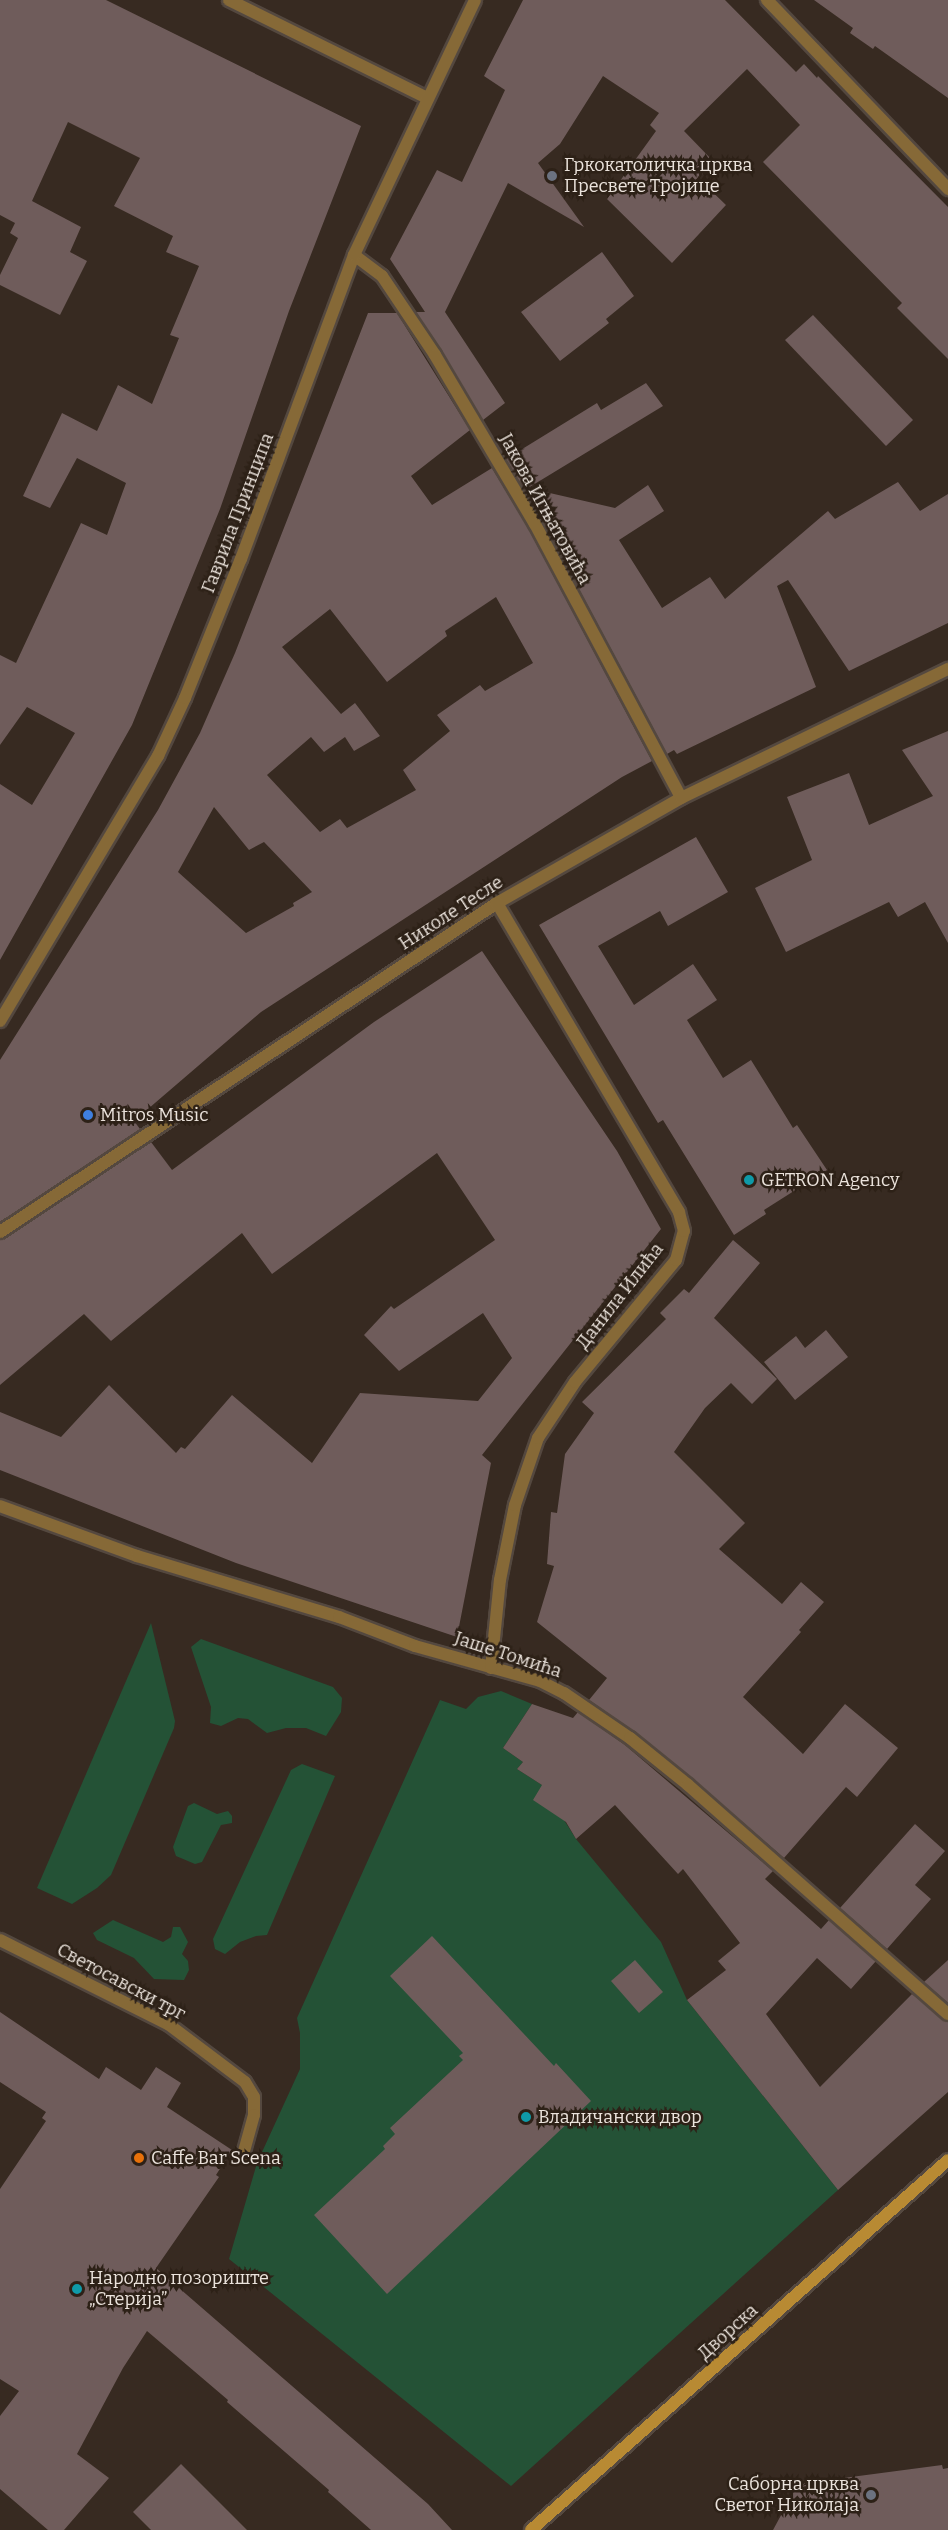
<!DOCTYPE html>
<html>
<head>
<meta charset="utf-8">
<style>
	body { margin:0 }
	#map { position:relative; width:948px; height:2530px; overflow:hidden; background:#372a21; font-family:Bitter,serif }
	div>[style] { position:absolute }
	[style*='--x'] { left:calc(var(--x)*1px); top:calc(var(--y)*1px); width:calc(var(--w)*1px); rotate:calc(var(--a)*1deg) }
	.green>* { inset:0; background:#245236 }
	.building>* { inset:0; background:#6f5c5b }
	.roads { filter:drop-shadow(2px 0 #54483f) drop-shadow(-2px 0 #54483f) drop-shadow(0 2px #54483f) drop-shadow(0 -2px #54483f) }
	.pedestrian>* { height:12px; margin:-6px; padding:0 6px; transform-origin:6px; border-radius:6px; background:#866937 }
	.minor>* { height:12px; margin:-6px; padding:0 6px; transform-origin:6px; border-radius:6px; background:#866937 }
	.secondary>* { height:12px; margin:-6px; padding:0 6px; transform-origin:6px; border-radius:6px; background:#b88a33 }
	.dots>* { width:16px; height:16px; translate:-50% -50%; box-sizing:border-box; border:3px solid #2d2117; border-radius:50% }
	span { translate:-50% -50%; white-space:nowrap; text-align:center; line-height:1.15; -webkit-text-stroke:5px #2d2117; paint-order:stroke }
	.poi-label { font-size:18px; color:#ebe3dc }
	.left { translate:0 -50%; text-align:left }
	.right { translate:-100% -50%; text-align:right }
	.street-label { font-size:18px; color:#ebe3dc }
</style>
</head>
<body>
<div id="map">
	<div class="green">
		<i style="clip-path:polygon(151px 1623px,175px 1721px,174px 1728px,111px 1875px,97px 1888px,72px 1904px,37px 1888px)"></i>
		<i style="clip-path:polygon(201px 1639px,333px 1687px,342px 1698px,341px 1712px,326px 1736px,306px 1728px,286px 1728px,267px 1733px,248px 1719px,238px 1718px,221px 1726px,210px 1723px,211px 1707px,191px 1647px)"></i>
		<i style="clip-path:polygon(501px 1691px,532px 1704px,503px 1748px,523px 1762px,517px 1769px,542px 1785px,576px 1839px,661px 1942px,687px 2000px,838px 2190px,511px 2486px,229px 2259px,257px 2163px,300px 2069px,300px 2033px,297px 2018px,440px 1700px,466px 1709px,478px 1697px)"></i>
		<i style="clip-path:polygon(302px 1764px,335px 1776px,267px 1935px,256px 1936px,240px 1942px,225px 1954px,215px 1949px,213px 1939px,291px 1770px)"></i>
		<i style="clip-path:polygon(194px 1803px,217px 1814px,228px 1811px,232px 1816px,232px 1823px,221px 1825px,202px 1862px,195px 1864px,176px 1856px,173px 1847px,188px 1806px)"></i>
		<i style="clip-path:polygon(113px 1920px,163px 1942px,171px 1937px,173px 1927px,180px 1927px,188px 1942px,182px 1954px,188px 1961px,189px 1970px,184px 1980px,154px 1979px,134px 1958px,97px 1940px,93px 1933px)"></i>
	</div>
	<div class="building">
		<i style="clip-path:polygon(0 0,106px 0,361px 126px,289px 311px,220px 509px,132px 725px,0 960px,0 784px,32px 805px,75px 733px,27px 707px,0 745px,0 655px,16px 663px,81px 523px,107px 535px,126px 483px,77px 458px,50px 508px,23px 496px,62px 413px,97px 431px,118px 385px,152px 404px,179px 338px,170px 335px,199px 266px,166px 252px,173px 236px,114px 206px,140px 158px,68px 122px,32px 201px,81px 227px,70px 252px,87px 261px,60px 315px,0 285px,0 275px,18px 238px,10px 233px,15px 223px,0 215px)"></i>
		<i style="clip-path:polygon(523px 0,725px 0,796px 72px,804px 64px,817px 78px,818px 76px,948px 207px,948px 359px,897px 308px,902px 303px,763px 162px,800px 125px,747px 69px,684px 131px,715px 163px,698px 178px,726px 205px,672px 263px,607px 199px,656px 131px,650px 125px,659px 113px,603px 76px,560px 144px,538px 163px,584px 227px,508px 183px,445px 312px,505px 403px,483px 420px,416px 312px,425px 312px,390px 259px,437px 170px,462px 182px,505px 90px,484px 76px)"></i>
		<i style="clip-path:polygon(814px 0,948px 0,948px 98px,875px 46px,873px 49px,850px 33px,853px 28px)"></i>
		<i style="clip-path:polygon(602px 252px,634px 296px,606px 319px,609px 323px,560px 361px,521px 312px)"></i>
		<i style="clip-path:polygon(evenodd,368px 313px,397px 313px,470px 430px,411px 476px,432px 505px,492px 468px,528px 528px,652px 761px,622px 777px,261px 1012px,134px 1121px,140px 1129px,0 1222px,0 1060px,158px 810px,200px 733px,235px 653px,368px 313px,496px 597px,533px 663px,485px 691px,480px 685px,437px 715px,450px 731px,403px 770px,416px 790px,347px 828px,340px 819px,320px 832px,267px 775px,311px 737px,324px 752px,345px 737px,354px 751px,380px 736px,355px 703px,341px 714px,282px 647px,330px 609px,387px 682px,447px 636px,445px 631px,496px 597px,368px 313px,214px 807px,249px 850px,264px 842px,312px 892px,293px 903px,294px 906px,246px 933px,178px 872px,214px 807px)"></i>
		<i style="clip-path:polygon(813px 315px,913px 420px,886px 446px,785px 340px)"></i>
		<i style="clip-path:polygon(646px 383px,663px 406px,528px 488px,615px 508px,648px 485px,664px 511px,619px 540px,662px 608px,710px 577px,725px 599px,828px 511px,835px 519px,898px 482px,920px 511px,948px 494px,948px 623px,849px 671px,788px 580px,777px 586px,816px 687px,677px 754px,674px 750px,667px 754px,542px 520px,506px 459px,597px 403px,601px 410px)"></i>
		<i style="clip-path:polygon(948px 731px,948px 943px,925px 902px,898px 917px,889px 902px,786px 952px,755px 888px,812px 860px,787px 797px,849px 773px,869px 825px,933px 796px,902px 750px)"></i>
		<i style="clip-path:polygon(696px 837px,728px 892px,668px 926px,660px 911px,598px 946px,634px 1005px,693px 964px,717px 1000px,687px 1020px,723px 1078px,751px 1060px,793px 1128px,797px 1125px,827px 1170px,764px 1210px,766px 1214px,734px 1235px,663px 1120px,658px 1123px,539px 925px)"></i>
		<i style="clip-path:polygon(482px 951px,617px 1151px,661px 1229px,482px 1455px,491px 1463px,457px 1637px,236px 1563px,0 1470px,0 1412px,61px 1437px,109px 1385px,176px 1453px,181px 1447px,185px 1449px,232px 1395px,312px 1463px,360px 1393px,478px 1401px,512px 1358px,483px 1313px,399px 1371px,364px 1335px,391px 1306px,394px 1309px,495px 1240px,437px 1153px,272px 1274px,242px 1233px,111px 1341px,84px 1314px,0 1385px,0 1240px,151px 1142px,172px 1170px,374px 1022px)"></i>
		<i style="clip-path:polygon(733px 1240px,760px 1263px,714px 1318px,777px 1379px,752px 1404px,731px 1383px,705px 1408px,674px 1452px,745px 1523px,719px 1549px,782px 1604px,801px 1582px,824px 1602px,799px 1630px,801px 1632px,743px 1697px,803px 1754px,845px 1704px,898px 1748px,857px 1797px,846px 1787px,784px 1858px,693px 1779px,635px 1732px,589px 1700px,607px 1678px,537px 1622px,554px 1566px,547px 1564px,551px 1512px,557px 1513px,565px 1454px,594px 1413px,582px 1402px,666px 1319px,660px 1313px,684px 1289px,689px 1293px)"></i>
		<i style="clip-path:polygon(826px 1330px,848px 1357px,795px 1400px,764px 1362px,796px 1336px,805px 1348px)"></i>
		<i style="clip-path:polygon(532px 1704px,573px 1718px,578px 1712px,625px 1745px,773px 1871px,765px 1879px,821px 1929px,829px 1920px,876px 1961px,851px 1989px,817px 1958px,766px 2014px,820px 2087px,912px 1994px,948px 2022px,948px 2092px,838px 2190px,687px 2000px,726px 1970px,718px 1961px,740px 1943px,683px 1869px,678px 1874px,615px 1805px,576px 1839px,566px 1822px,533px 1800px,542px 1785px,517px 1769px,523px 1762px,503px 1748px)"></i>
		<i style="clip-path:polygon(915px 1824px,945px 1851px,915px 1885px,931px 1899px,887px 1949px,840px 1908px)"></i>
		<i style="clip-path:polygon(432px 1936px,554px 2066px,556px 2063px,591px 2101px,387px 2294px,314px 2215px,385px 2149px,383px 2146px,395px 2134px,390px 2128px,463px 2060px,459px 2056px,463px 2053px,390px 1976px)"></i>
		<i style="clip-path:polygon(635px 1960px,663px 1992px,639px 2013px,611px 1981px)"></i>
		<i style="clip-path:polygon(948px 1960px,948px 2003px,924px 1982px)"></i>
		<i style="clip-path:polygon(0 2012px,99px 2079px,106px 2067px,141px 2090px,156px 2067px,181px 2083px,167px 2107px,232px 2150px,216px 2175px,219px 2177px,156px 2268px,428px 2504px,452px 2530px,371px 2530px,328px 2492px,329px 2490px,227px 2402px,228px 2400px,147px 2331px,123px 2368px,77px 2454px,109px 2478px,64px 2530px,48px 2530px,0 2489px,0 2416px,19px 2391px,0 2379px,0 2189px,46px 2121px,42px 2118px,46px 2112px,0 2082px)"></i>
		<i style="clip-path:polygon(181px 2464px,247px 2530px,151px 2530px,133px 2512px)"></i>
		<i style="clip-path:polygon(942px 2465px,943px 2469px,948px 2468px,948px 2530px,773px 2530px,798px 2484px)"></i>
	</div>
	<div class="roads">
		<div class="pedestrian">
			<i style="--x:0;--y:1940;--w:188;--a:26.6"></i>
			<i style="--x:168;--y:2024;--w:96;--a:37"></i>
			<i style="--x:245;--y:2082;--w:17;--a:59"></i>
			<i style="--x:254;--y:2097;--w:18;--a:90"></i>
			<i style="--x:254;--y:2115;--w:41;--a:105.4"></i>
		</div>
		<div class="minor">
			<i style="--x:229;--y:0;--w:221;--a:26.3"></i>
			<i style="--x:767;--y:0;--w:262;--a:46.2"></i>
			<i style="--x:354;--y:255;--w:35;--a:37"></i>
			<i style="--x:382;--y:276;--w:95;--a:56.1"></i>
			<i style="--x:435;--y:355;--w:196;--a:59.4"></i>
			<i style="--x:535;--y:524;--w:310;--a:61.9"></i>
			<i style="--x:0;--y:1021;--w:309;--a:-59.2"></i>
			<i style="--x:158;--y:756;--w:64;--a:-65"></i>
			<i style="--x:185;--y:698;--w:150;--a:-68.1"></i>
			<i style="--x:241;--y:559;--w:324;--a:-69.6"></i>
			<i style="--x:354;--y:255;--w:282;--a:-64.6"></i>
			<i style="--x:0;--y:1232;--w:596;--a:-33.5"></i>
			<i style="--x:497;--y:903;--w:212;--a:-29.7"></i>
			<i style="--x:681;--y:798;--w:297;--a:-25.8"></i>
			<i style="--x:0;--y:1506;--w:146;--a:20.1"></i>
			<i style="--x:137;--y:1556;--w:211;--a:16.8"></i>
			<i style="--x:339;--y:1617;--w:81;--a:20.9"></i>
			<i style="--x:415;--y:1646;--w:130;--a:15.6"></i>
			<i style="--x:540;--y:1681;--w:27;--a:27"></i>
			<i style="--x:564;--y:1693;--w:80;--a:34.3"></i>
			<i style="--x:630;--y:1738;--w:75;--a:39"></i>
			<i style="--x:688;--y:1785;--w:346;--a:41.4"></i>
			<i style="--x:491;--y:1668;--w:88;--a:-84.2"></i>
			<i style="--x:500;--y:1580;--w:76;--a:-78.7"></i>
			<i style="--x:515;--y:1505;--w:71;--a:-71.1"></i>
			<i style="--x:538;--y:1438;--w:67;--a:-56.5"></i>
			<i style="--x:575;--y:1382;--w:158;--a:-50.4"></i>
			<i style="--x:676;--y:1260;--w:30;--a:-75"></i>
			<i style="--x:684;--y:1231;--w:20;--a:-105"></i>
			<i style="--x:679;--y:1212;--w:359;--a:-120.5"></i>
		</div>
		<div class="secondary">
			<i style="--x:531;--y:2530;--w:557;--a:-41.58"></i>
		</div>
	</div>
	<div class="dots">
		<i style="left:552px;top:176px;background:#6b7280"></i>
		<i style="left:88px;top:1115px;background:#3f7fe0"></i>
		<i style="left:749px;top:1180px;background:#0f9aa8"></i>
		<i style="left:526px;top:2117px;background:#0f9aa8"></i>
		<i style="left:139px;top:2158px;background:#e8710a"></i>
		<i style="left:77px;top:2289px;background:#0f9aa8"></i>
		<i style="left:871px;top:2495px;background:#6b7280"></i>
	</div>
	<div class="poi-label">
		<span class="left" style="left:564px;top:176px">Гркокатоличка црква<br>Пресвете Тројице</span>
		<span class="left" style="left:100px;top:1115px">Mitros Music</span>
		<span class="left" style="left:761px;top:1180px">GETRON Agency</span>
		<span class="left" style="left:538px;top:2117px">Владичански двор</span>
		<span class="left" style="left:151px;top:2158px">Caffe Bar Scena</span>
		<span class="left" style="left:89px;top:2289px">Народно позориште<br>„Стерија”</span>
		<span class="right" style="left:859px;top:2495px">Саборна црква<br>Светог Николаја</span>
	</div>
	<div class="street-label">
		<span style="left:545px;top:509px;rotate:61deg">Јакова Игњатовића</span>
		<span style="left:238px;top:513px;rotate:-69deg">Гаврила Принципа</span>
		<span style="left:451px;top:913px;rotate:-33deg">Николе Тесле</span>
		<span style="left:620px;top:1296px;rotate:-52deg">Данила Илића</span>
		<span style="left:508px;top:1655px;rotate:18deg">Јаше Томића</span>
		<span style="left:121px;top:1982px;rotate:28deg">Светосавски трг</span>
		<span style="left:728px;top:2332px;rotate:-42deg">Дворска</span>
	</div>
</div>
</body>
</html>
